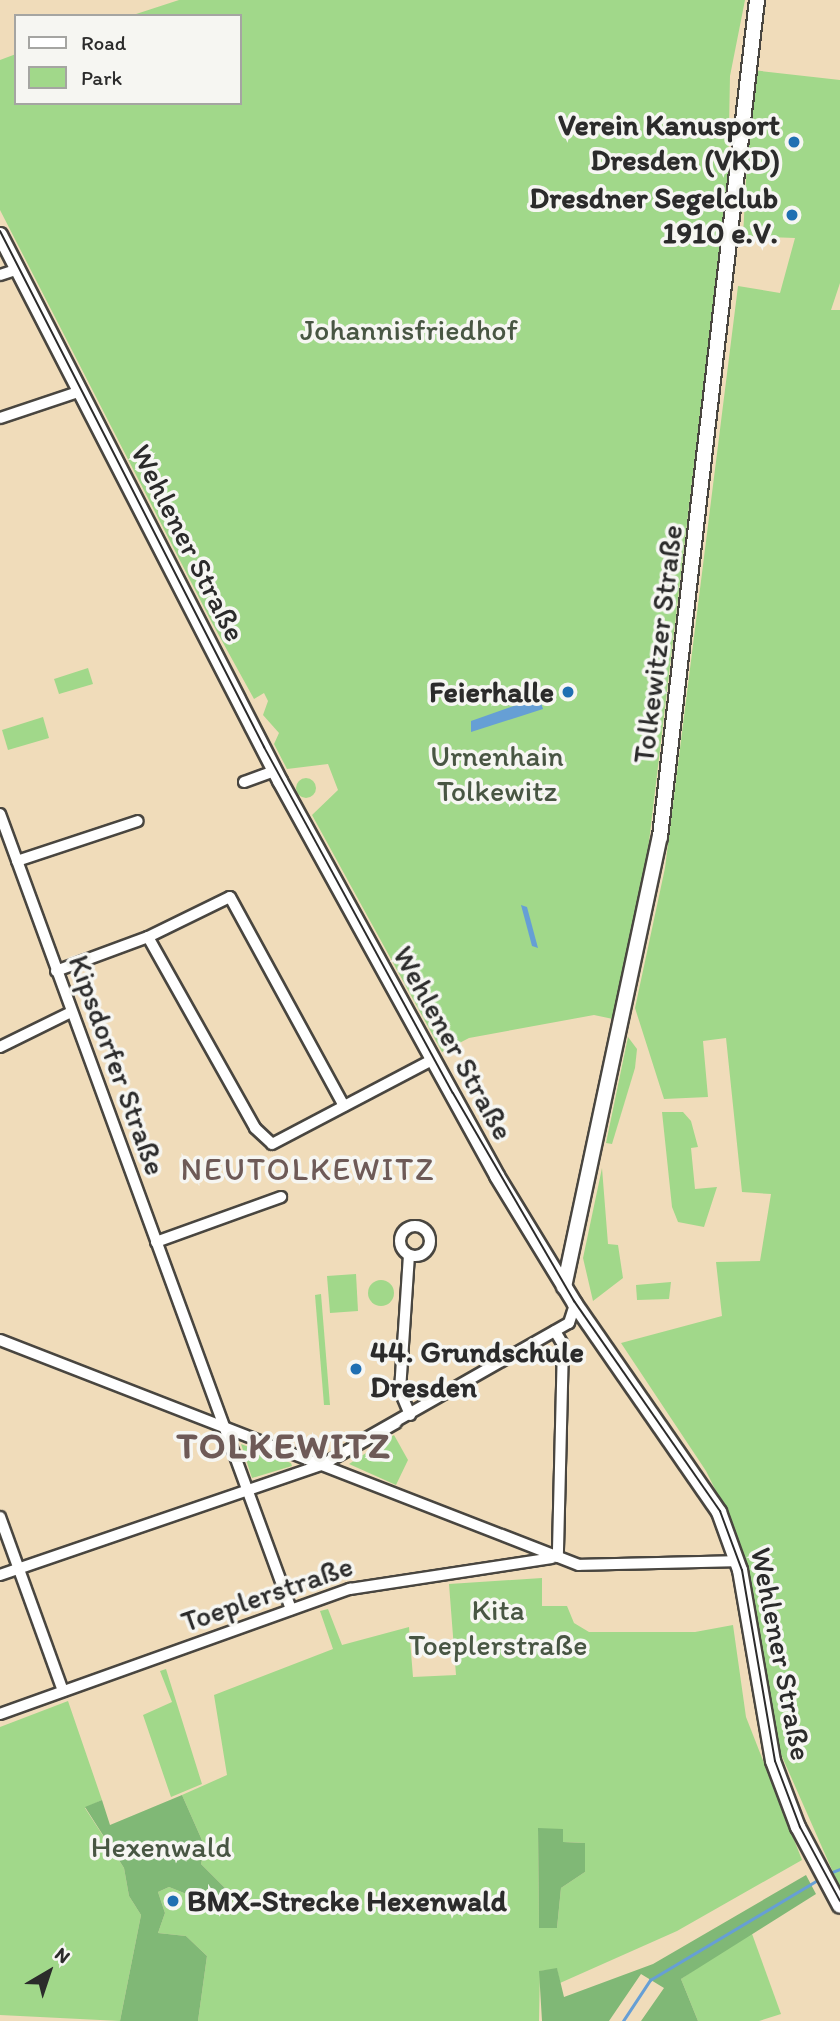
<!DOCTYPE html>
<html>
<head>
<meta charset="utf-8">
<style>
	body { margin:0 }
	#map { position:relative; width:840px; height:2021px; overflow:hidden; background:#f0dcba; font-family:Itim,sans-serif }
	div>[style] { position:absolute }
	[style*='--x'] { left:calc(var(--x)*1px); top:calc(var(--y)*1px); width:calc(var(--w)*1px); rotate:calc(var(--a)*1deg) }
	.green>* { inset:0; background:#a1d88a }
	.round { border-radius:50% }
	.forest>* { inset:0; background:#80b876 }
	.water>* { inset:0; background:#669fd5 }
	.stream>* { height:2.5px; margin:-1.25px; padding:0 1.25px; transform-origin:1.25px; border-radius:1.25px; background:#669fd5 }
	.roads { filter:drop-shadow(2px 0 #494640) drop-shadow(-2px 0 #494640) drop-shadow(0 2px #494640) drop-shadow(0 -2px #494640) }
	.minor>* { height:10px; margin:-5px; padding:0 5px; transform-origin:5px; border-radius:5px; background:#fff }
	.minor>.ring { margin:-5px; padding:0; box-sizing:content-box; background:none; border:10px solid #fff; border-radius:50% }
	.secondary>* { height:14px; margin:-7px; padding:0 7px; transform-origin:7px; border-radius:7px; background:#fff }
	.tram>* { height:2px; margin:-1px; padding:0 1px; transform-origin:1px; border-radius:1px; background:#2b2b2b }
	.dots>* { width:19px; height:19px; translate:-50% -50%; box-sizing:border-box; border:4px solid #f6f6f2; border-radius:50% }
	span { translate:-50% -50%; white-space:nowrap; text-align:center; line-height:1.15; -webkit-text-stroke:7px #f6f6f2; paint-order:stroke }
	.poi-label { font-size:30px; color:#2b2b2b; font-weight:700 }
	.right { translate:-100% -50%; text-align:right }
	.left { translate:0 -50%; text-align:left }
	.park-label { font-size:30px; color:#485643 }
	.street-label { font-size:30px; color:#2b2b2b }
	.neighbourhood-label { font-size:32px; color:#6e5a57; letter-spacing:2px }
	.district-label { font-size:37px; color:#6e5a57; font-weight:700; letter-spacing:2px }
	.legend { position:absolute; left:14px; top:14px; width:228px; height:91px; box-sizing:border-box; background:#f6f6f2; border:2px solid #a5a5a2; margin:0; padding:9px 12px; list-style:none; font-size:21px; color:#2b2b2b }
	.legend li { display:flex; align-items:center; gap:14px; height:35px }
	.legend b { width:35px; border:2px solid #a5a5a2 }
	.north { position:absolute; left:14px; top:1937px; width:70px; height:70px; -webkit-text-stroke:5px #f6f6f2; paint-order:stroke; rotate:39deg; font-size:19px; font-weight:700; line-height:28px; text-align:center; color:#2b2b2b }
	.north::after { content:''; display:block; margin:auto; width:24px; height:32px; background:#2b2b2b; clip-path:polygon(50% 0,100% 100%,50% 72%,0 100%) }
</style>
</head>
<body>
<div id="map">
	<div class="green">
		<i style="clip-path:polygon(179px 0,745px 0,730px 76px,728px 180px,646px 867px,613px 1019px,594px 1015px,469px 1038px,442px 1052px,312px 815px,338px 790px,328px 764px,287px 769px,274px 744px,279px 733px,263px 715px,268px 701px,264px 693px,254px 699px,211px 621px,0 210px,0 60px,16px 54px,16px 103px,240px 103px,240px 16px,130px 16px)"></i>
		<i style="clip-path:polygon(752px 70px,840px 80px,840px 283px,831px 310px,840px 310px,840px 1888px,780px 1752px,735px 1529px,706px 1471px,621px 1343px,722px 1316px,716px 1262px,760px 1261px,771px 1194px,742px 1192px,726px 1038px,703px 1041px,708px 1097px,664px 1099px,635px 1008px,665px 868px,738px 286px,780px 293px,795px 238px,743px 236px)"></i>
		<i style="clip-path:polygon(88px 668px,93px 684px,59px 694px,54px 679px)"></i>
		<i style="clip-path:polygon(43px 717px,49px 738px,8px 750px,2px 730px)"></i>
		<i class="round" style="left:296px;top:778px;width:20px;height:20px"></i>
		<i style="clip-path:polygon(628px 1037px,637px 1049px,635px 1068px,612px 1144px,606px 1143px)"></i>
		<i style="clip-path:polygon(662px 1112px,683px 1112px,691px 1121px,698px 1147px,691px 1148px,695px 1189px,717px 1187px,704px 1227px,678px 1222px,672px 1207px)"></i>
		<i style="clip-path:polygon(602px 1168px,608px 1244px,618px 1245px,623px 1278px,593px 1301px,583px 1258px)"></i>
		<i style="clip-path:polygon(356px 1274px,358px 1311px,330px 1313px,327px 1276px)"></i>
		<i class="round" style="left:368px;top:1280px;width:26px;height:26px"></i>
		<i style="clip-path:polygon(671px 1282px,669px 1299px,637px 1300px,636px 1285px)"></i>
		<i style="clip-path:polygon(321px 1294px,330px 1405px,324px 1405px,315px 1295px)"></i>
		<i style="clip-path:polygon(394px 1435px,408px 1460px,396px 1485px,349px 1464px)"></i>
		<i style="clip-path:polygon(241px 1444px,291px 1463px,292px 1466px,252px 1478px)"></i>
		<i style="clip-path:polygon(evenodd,542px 1578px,542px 1606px,567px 1606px,574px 1623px,589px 1632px,695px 1632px,733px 1625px,746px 1717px,802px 1860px,677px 1931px,560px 1983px,557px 1969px,540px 1971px,539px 2021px,198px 2021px,207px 1956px,186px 1936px,158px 1933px,165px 1913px,158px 1892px,169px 1887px,189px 1895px,186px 1906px,196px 1915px,218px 1902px,225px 1888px,201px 1864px,205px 1847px,182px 1795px,227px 1775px,214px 1695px,333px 1649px,320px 1611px,328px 1609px,342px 1645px,409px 1627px,413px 1677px,456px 1675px,449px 1584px,542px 1578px,538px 1829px,563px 1829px,563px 1842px,585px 1843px,585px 1872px,561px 1888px,557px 1928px,539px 1928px,538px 1829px)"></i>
		<i style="clip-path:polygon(166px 1669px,202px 1784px,171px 1797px,143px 1715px,172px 1702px,160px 1671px)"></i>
		<i style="clip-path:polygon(68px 1701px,102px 1800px,85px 1808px,124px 1868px,129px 1896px,141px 1915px,120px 2021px,0 2015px,0 1727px)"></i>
		<i style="clip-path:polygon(751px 1931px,781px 2014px,759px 2021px,698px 2021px,681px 1979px)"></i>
	</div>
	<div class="forest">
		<i style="clip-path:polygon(182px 1795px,205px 1847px,201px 1864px,225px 1888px,218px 1902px,196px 1915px,186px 1906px,189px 1895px,169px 1887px,158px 1892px,165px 1913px,158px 1933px,186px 1936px,207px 1956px,198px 2021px,120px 2021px,141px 1915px,129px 1896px,124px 1868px,85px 1807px,102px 1800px,110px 1825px)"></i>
		<i style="clip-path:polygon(538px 1828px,563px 1829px,563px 1842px,585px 1843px,585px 1872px,561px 1888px,557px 1928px,539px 1928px)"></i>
		<i style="clip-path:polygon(806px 1875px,816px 1894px,681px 1979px,698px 2021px,641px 2021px,664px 1988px,641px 1974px,609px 2021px,542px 2021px,539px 1971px,557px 1968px,564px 1997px,653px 1964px)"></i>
	</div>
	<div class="water">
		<i style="clip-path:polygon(539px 697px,543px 709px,471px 732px,471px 721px)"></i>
		<i style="clip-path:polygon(521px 905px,527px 907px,538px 948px,532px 946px)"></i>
	</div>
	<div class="stream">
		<i style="--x:830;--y:1873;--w:11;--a:-22"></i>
		<i style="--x:623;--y:2021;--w:49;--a:-56.6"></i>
		<i style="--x:650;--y:1980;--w:199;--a:-30.8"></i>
	</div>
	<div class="roads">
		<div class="minor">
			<i style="--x:0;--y:275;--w:19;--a:-18"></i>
			<i style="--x:0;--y:418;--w:85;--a:-18.4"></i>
			<i style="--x:244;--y:782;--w:33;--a:-20"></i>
			<i style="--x:0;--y:814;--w:847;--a:69.9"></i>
			<i style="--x:17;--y:861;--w:127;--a:-18.3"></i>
			<i style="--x:148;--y:937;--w:219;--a:60.7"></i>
			<i style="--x:255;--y:1128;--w:23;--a:43"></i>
			<i style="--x:272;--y:1144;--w:181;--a:-27.7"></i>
			<i style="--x:56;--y:971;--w:98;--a:-20.3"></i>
			<i style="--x:148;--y:937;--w:91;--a:-26"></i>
			<i style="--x:230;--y:897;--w:238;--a:61.4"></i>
			<i style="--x:0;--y:1047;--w:79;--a:-26.2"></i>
			<i class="ring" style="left:400px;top:1226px;width:20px;height:20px"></i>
			<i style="--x:156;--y:1242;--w:133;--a:-19.8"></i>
			<i style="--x:409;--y:1255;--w:136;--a:93.8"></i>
			<i style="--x:400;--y:1391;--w:26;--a:67"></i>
			<i style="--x:555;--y:1331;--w:16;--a:60"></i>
			<i style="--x:563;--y:1345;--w:212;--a:91.4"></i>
			<i style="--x:0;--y:1340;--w:621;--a:21.24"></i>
			<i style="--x:579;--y:1565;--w:159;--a:-1.4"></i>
			<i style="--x:354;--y:1445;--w:247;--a:-29.6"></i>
			<i style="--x:569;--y:1323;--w:20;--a:-72"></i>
			<i style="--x:0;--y:1517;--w:185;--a:70.1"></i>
			<i style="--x:0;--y:1575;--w:340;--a:-18.9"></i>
			<i style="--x:322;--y:1465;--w:85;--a:-29.6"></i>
			<i style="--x:0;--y:1714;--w:372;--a:-19.7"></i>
			<i style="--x:350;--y:1589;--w:204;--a:-8.7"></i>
		</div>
		<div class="secondary">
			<i style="--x:0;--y:235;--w:614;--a:62.85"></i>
			<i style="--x:280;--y:781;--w:451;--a:61.2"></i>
			<i style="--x:497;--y:1176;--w:150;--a:58.6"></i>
			<i style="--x:575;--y:1304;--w:253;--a:55.3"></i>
			<i style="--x:719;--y:1512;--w:62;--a:70.1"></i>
			<i style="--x:740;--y:1570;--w:194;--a:80.2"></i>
			<i style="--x:773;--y:1761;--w:71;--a:69.3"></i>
			<i style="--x:798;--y:1827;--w:89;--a:62"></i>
			<i style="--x:564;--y:1287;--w:460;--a:-78"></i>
			<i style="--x:660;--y:837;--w:843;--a:-83.39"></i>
		</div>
	</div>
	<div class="tram">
		<i style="--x:0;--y:231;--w:580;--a:62.9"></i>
		<i style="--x:264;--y:747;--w:394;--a:61.4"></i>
		<i style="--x:453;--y:1093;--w:241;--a:59.8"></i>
		<i style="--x:574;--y:1301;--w:256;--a:55.2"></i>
		<i style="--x:720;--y:1511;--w:63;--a:69.6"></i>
		<i style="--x:742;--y:1570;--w:194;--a:80.2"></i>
		<i style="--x:775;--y:1761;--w:71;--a:69.3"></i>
		<i style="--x:800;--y:1827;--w:84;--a:61.6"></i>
	</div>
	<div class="dots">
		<i style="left:794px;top:142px;background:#1f6fb2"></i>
		<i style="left:792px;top:215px;background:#1f6fb2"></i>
		<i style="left:568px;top:692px;background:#1f6fb2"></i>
		<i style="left:356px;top:1369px;background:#1f6fb2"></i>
		<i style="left:173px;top:1901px;background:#1f6fb2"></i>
	</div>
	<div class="poi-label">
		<span class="right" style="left:780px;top:142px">Verein Kanusport<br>Dresden (VKD)</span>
		<span class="right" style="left:778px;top:215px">Dresdner Segelclub<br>1910 e.V.</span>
		<span class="right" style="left:554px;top:692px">Feierhalle</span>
		<span class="left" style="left:370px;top:1369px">44. Grundschule<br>Dresden</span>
		<span class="left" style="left:187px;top:1901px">BMX-Strecke Hexenwald</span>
	</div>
	<div class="park-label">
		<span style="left:409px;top:330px">Johannisfriedhof</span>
		<span style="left:497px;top:773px">Urnenhain<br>Tolkewitz</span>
		<span style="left:498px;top:1627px">Kita<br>Toeplerstraße</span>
		<span style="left:161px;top:1847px">Hexenwald</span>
	</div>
	<div class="street-label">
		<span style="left:188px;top:543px;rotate:63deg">Wehlener Straße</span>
		<span style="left:658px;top:644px;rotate:-83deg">Tolkewitzer Straße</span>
		<span style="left:453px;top:1043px;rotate:61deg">Wehlener Straße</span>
		<span style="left:117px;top:1065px;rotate:70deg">Kipsdorfer Straße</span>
		<span style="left:267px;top:1594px;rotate:-19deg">Toeplerstraße</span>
		<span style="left:781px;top:1654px;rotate:79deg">Wehlener Straße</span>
	</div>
	<div class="neighbourhood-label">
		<span style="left:308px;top:1169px">NEUTOLKEWITZ</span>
	</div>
	<div class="district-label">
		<span style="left:284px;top:1445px">TOLKEWITZ</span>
	</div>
	<ul class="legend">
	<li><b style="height:9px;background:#fff"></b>Road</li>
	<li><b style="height:19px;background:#a1d88a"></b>Park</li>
	</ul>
	<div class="north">N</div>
</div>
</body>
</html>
